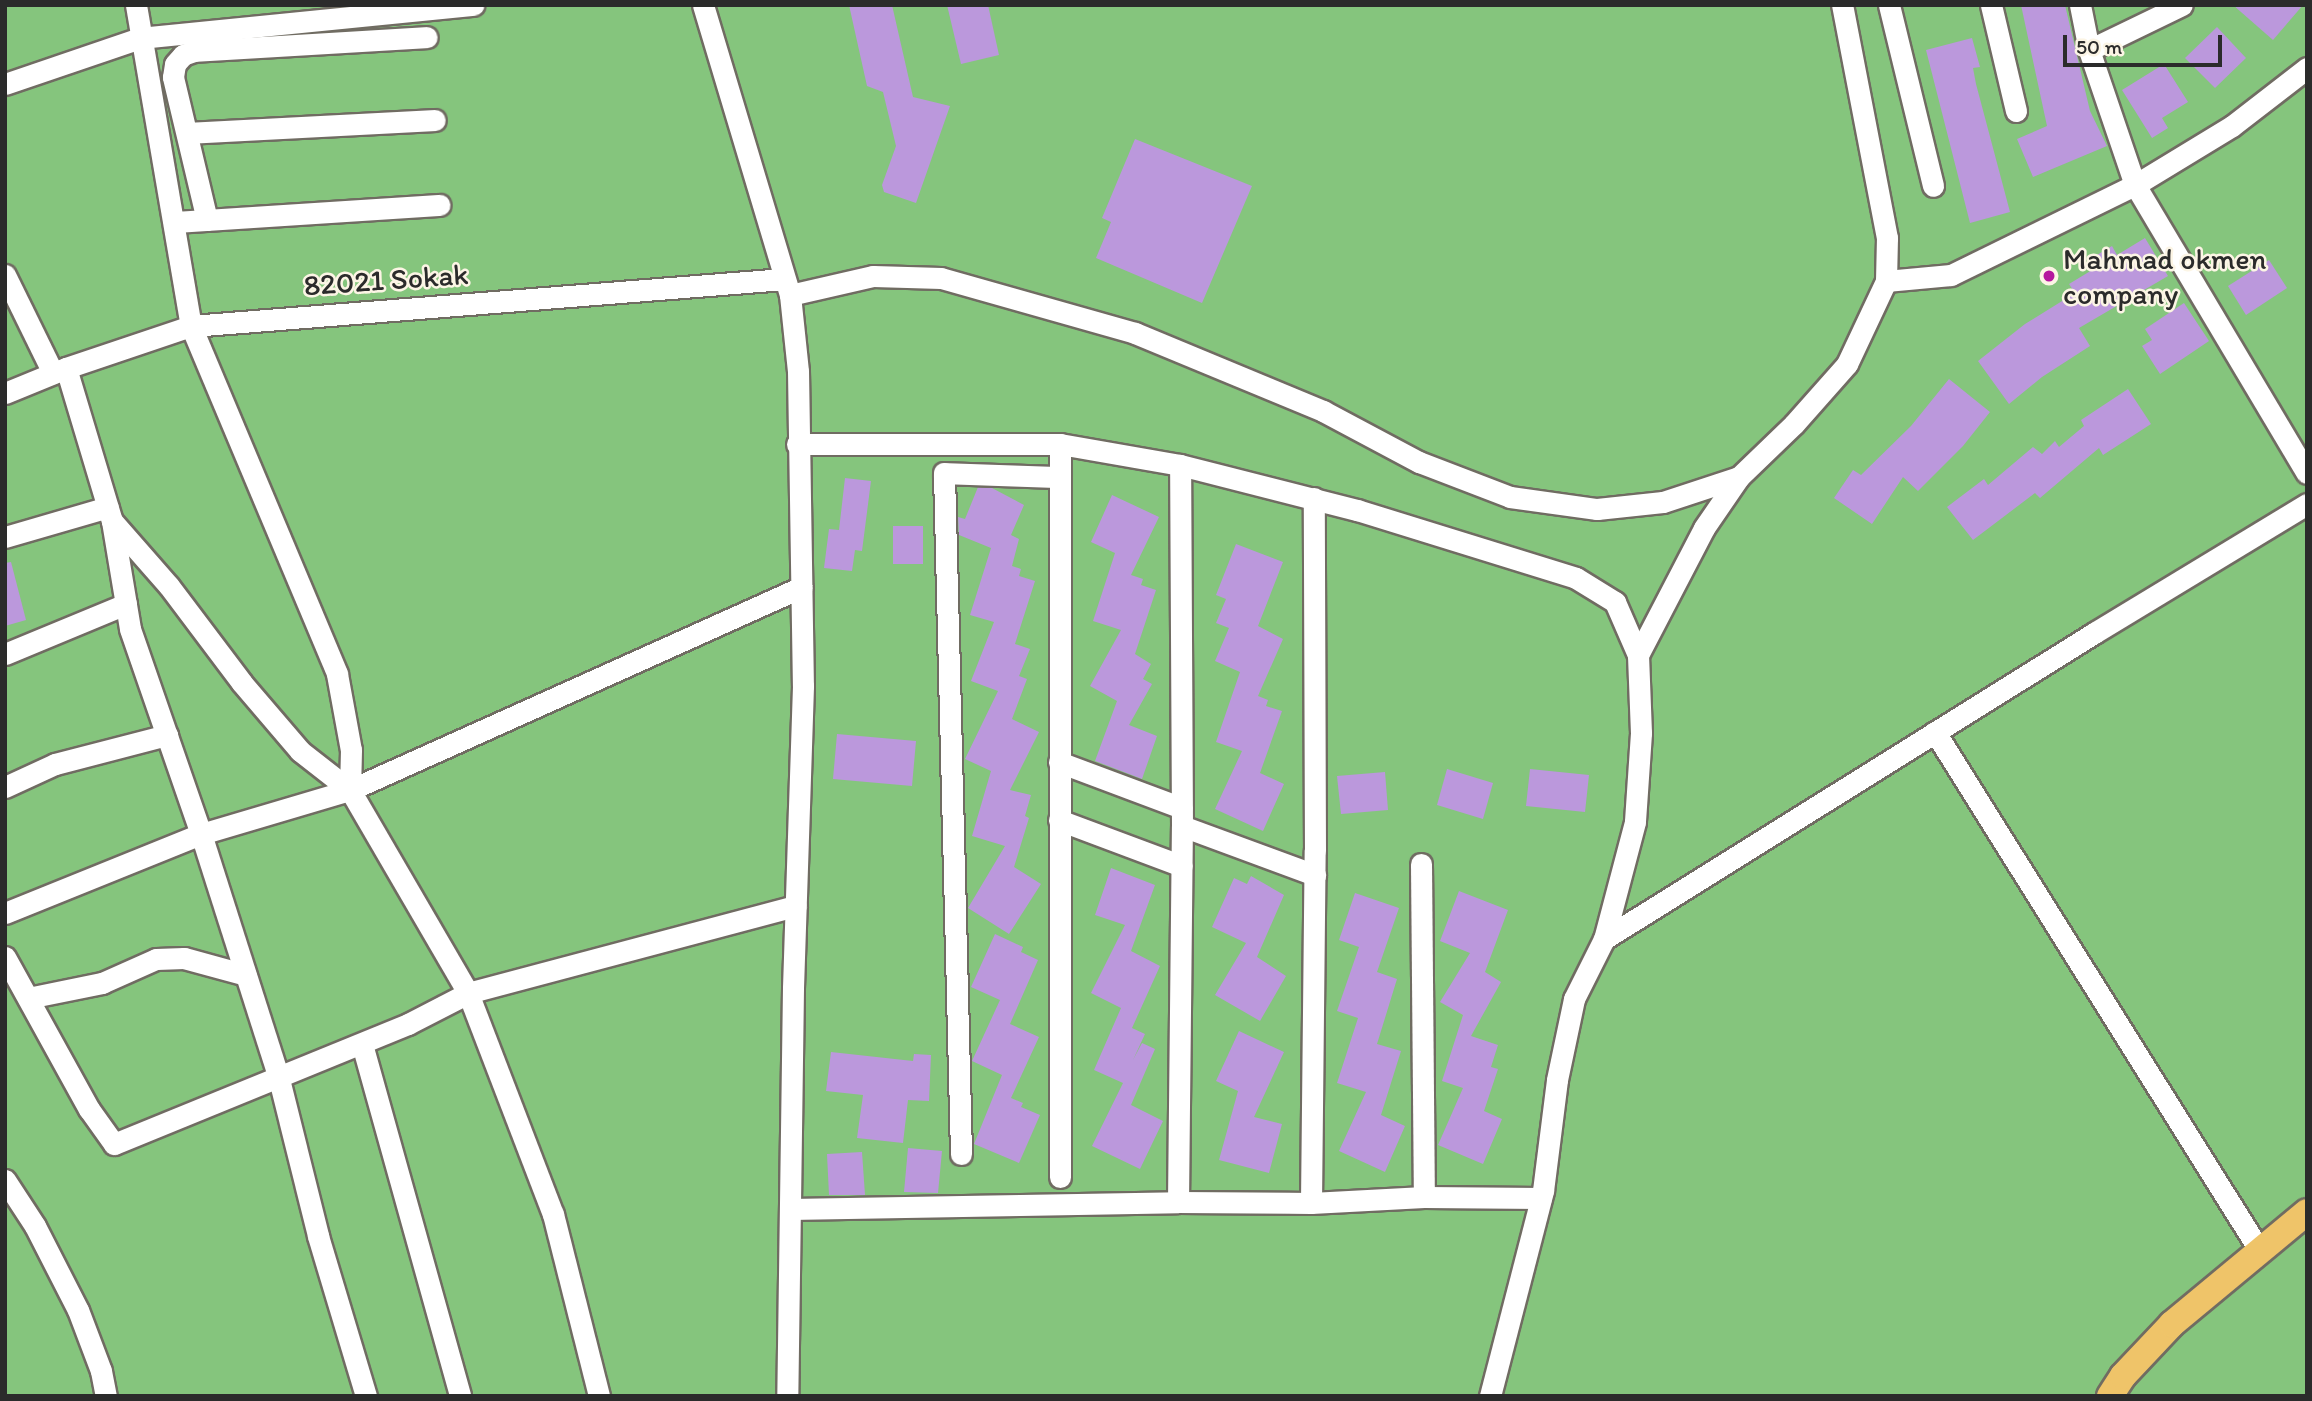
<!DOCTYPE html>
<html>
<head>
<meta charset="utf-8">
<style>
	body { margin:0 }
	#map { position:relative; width:2312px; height:1401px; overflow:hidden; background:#f1e5c8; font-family:Itim,sans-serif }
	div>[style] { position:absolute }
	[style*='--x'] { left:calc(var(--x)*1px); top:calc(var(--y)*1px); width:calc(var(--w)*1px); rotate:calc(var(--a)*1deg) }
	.green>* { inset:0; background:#85c57d }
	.building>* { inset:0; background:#bb98dc }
	.roads { filter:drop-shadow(2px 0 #706c62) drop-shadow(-2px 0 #706c62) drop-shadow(0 2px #706c62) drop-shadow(0 -2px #706c62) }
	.minor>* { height:21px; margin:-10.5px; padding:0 10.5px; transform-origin:10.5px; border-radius:10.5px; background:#fff }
	.major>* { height:26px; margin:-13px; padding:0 13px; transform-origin:13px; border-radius:13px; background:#efc469 }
	.dots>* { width:19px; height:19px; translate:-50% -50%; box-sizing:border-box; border:4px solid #fcf5e5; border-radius:50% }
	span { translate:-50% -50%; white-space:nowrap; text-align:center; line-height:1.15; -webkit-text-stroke:5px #fcf5e5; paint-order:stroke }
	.poi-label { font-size:30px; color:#2b2b2b }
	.left { translate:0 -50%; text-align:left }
	.street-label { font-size:30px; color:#2b2b2b }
	.frame { position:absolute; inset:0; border:7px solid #2b2b2b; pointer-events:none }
	.scale { position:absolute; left:2063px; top:35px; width:159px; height:32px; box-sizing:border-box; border:4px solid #2b2b2b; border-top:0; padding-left:9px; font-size:21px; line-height:24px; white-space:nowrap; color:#2b2b2b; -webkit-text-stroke:5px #fcf5e5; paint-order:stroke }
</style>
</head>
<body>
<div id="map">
	<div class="green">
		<i style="clip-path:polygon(5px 5px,2307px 5px,2307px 1396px,5px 1396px)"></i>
	</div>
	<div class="building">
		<i style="clip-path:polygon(849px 5px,892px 5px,913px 97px,950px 106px,916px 203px,884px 192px,882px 185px,896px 146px,883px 92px,867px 86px)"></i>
		<i style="clip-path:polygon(947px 5px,988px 5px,999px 55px,961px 64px)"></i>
		<i style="clip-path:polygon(2021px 5px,2065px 5px,2090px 111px,2107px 146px,2033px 177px,2017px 139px,2047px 126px)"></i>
		<i style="clip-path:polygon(2233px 5px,2303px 5px,2273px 40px)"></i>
		<i style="clip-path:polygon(2217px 27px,2246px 58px,2215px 88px,2185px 58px)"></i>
		<i style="clip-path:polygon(1972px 38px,1980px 67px,1973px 68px,1976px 84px,2010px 212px,1970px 223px,1926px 50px)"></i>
		<i style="clip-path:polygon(2164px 64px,2188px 102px,2162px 118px,2168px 128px,2152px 138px,2122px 90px)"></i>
		<i style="clip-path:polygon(1135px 139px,1252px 186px,1202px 303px,1096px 258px,1111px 222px,1102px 218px)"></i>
		<i style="clip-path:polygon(2145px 238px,2168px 276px,2079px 328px,2090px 346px,2042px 377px,2009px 404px,1978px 361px,2025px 324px,2075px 293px,2069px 284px,2102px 264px,2097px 255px,2112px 246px,2117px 255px)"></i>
		<i style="clip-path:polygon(2269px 260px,2287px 288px,2246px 315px,2228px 286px)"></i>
		<i style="clip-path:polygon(2184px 303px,2209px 341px,2160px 374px,2142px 346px,2152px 340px,2145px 329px)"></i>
		<i style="clip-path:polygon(1949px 379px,1990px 412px,1963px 446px,1918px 491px,1903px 477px,1872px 524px,1834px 498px,1853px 470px,1861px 475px,1911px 426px)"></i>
		<i style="clip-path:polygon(2128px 389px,2151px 424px,2103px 455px,2099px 448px,2040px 498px,2035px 493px,1973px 540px,1947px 507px,1984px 479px,1988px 485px,2033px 447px,2042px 454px,2055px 441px,2059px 447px,2084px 426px,2081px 420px)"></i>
		<i style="clip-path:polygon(845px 478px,871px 481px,862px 551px,855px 550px,852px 571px,824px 568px,829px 529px,839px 530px)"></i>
		<i style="clip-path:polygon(978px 487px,992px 488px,1024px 505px,1011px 535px,1019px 539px,1012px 566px,1021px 569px,1019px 576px,1035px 581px,1015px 644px,1030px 649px,1019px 676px,1027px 679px,1012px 719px,1039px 732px,1010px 790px,1031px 795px,1025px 816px,1029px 818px,1014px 867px,1041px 884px,1009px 934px,968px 908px,1005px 846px,972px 836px,991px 771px,965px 759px,998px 691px,971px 681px,994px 622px,970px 615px,991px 548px,959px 535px,958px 517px,965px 519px)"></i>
		<i style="clip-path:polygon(1112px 495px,1159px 517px,1131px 575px,1143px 579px,1141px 585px,1156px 590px,1135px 654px,1151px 664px,1143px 679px,1152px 684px,1129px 725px,1157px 736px,1142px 779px,1095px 761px,1117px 701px,1090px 686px,1121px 630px,1093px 621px,1115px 553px,1091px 542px)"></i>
		<i style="clip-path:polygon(893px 526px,923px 526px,923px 564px,893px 564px)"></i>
		<i style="clip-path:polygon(1236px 544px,1283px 562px,1258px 626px,1283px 639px,1258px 696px,1268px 700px,1266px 706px,1282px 711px,1260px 773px,1284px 784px,1263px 831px,1215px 809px,1242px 751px,1216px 742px,1240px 672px,1215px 661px,1229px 628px,1216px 623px,1226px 599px,1216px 595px)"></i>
		<i style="clip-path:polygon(11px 562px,26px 620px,5px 626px,5px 563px)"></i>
		<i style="clip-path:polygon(837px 734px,916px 741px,912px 786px,833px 779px)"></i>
		<i style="clip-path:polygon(1447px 769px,1493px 783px,1483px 819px,1437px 805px)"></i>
		<i style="clip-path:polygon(1530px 769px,1589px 775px,1585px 812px,1526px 806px)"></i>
		<i style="clip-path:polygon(1385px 772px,1388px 810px,1341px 814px,1337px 776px)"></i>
		<i style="clip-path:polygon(1111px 868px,1155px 885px,1131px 951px,1160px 966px,1132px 1028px,1145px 1034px,1133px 1060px,1142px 1043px,1155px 1049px,1131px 1105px,1163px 1121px,1140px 1169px,1092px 1146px,1123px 1083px,1094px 1070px,1121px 1008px,1091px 993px,1125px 925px,1095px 915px)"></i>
		<i style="clip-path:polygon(1251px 876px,1284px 895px,1257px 957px,1286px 976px,1260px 1021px,1215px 995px,1246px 943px,1212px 927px,1234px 878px,1247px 884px)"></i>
		<i style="clip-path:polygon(1459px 891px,1508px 910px,1485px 972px,1501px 982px,1471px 1036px,1498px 1045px,1491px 1067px,1498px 1069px,1484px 1111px,1502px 1119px,1483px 1164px,1438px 1145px,1463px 1088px,1442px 1081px,1463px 1015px,1440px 1002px,1470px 953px,1440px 941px)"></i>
		<i style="clip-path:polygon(1355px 893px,1399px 908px,1377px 972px,1397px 979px,1377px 1044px,1401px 1051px,1381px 1115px,1405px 1126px,1385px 1172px,1339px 1151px,1366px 1092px,1337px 1083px,1358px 1018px,1337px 1011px,1359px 947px,1339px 940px)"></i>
		<i style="clip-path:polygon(995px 934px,1023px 947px,1021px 952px,1038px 960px,1010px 1024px,1039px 1037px,1011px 1098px,1023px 1103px,1021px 1107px,1040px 1115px,1019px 1163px,974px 1144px,1002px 1075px,972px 1061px,1000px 1000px,971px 987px)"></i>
		<i style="clip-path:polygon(1239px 1031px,1284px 1052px,1254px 1117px,1282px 1124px,1269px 1173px,1219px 1160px,1238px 1091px,1216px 1081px)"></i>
		<i style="clip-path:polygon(831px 1052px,913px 1061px,914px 1054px,931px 1055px,929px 1101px,908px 1100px,903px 1143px,857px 1138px,863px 1095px,826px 1091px)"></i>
		<i style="clip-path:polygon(908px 1148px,942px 1151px,938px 1193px,904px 1192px)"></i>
		<i style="clip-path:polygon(862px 1152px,865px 1195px,829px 1195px,827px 1154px)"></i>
	</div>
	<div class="roads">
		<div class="minor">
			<i style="--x:136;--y:5;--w:326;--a:80.3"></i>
			<i style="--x:191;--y:326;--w:377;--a:67.2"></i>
			<i style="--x:337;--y:674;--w:77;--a:79.6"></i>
			<i style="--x:351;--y:750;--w:40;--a:91.4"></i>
			<i style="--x:703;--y:5;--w:303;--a:73.3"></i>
			<i style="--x:790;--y:295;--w:76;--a:84"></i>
			<i style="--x:798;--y:371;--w:315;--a:89.1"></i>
			<i style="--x:803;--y:686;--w:302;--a:91.9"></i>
			<i style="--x:793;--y:988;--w:408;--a:90.8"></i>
			<i style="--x:1889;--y:5;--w:186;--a:76.3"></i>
			<i style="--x:1991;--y:5;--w:109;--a:76.7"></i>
			<i style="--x:2080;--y:5;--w:46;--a:78.7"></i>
			<i style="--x:2089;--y:50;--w:143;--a:71.2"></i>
			<i style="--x:2135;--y:185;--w:335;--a:59.2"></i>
			<i style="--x:2089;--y:50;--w:103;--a:-25.8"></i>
			<i style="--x:5;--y:84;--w:143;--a:-18.8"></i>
			<i style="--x:140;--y:38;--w:335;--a:-5.7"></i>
			<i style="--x:187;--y:133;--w:248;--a:-3"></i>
			<i style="--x:207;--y:220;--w:147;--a:-103.4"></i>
			<i style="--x:173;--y:77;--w:13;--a:-81"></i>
			<i style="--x:175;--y:64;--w:12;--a:-48"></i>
			<i style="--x:183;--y:55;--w:12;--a:-20"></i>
			<i style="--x:194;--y:51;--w:233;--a:-3.4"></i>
			<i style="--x:174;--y:222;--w:266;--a:-3.7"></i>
			<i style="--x:5;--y:275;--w:109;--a:63.9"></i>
			<i style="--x:1886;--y:281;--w:65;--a:-5.3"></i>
			<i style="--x:1951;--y:275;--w:205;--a:-26.1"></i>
			<i style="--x:2135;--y:185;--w:114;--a:-31.3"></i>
			<i style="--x:2232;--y:126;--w:95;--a:-37.7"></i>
			<i style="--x:790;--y:295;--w:85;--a:-12.9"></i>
			<i style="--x:873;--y:276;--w:68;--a:1.7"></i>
			<i style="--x:941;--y:278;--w:202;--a:15.8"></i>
			<i style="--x:1135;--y:333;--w:204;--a:22.5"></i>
			<i style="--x:1323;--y:411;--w:109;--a:28"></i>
			<i style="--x:1419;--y:462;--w:97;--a:21"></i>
			<i style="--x:1510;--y:497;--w:88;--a:7.9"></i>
			<i style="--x:1597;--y:509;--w:66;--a:-6.1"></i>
			<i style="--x:1663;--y:502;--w:80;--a:-18.2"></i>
			<i style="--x:66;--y:368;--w:160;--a:73.3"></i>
			<i style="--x:112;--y:521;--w:109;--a:80.5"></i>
			<i style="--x:130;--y:629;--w:217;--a:70.9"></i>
			<i style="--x:201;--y:834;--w:257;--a:72.3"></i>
			<i style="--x:279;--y:1079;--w:162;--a:76"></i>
			<i style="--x:318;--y:1236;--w:167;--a:73.3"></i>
			<i style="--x:5;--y:393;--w:66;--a:-22.3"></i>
			<i style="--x:66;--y:368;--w:132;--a:-18.6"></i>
			<i style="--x:191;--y:326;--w:595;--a:-4.53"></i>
			<i style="--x:797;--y:444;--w:263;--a:0"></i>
			<i style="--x:1060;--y:444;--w:122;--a:9.9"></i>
			<i style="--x:1180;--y:465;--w:183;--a:14.3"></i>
			<i style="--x:1357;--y:510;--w:229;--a:17.2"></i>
			<i style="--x:1576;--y:578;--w:46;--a:31.6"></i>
			<i style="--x:1615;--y:602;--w:58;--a:66.5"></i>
			<i style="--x:1638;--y:655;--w:78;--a:87.8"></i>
			<i style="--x:1641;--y:733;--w:89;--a:93.9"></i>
			<i style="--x:1635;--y:822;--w:121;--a:104.8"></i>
			<i style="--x:1604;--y:939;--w:67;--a:116.6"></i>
			<i style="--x:1574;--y:999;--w:83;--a:101.9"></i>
			<i style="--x:1557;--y:1080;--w:112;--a:97.2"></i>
			<i style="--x:1543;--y:1191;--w:212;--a:104.5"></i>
			<i style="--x:1060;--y:444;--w:733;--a:90"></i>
			<i style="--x:112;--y:521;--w:86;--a:48.8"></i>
			<i style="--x:169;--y:586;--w:121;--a:53"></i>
			<i style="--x:242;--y:683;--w:89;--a:49.5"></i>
			<i style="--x:300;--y:751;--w:63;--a:38"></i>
			<i style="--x:350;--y:790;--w:235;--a:59.8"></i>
			<i style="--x:468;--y:993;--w:237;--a:69"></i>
			<i style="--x:553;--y:1214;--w:188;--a:75.8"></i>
			<i style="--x:5;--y:537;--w:107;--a:-16.2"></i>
			<i style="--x:5;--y:654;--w:131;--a:-22.5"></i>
			<i style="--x:1638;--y:655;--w:143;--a:-62.5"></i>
			<i style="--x:1704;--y:528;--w:62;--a:-55.5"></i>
			<i style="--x:1739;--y:477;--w:76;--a:-43.9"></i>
			<i style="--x:1794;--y:424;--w:80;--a:-48.5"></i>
			<i style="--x:1847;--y:364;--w:92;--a:-64.8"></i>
			<i style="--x:1886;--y:281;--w:43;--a:-88.7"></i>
			<i style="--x:1887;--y:238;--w:237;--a:-100.9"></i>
			<i style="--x:1935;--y:732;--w:612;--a:57.95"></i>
			<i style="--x:1059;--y:762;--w:131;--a:20.5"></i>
			<i style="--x:5;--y:787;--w:55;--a:-24.7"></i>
			<i style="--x:55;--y:764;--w:116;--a:-14.5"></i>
			<i style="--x:1059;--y:820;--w:131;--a:20.5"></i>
			<i style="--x:1182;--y:826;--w:142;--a:20.2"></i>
			<i style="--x:1421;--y:864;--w:333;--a:89.5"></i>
			<i style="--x:5;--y:913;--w:211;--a:-22"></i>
			<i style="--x:201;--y:834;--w:155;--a:-16.5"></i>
			<i style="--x:350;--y:790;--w:495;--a:-24.2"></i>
			<i style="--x:1604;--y:939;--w:578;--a:-31.98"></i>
			<i style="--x:2094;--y:633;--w:249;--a:-31.2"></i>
			<i style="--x:5;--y:957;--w:174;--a:61.1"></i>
			<i style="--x:89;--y:1109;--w:43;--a:54.5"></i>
			<i style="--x:114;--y:1144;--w:318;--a:-22.2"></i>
			<i style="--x:408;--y:1024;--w:68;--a:-27.3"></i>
			<i style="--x:468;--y:993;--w:339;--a:-14.9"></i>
			<i style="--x:28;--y:998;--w:76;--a:-11.5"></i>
			<i style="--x:102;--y:983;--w:59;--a:-24"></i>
			<i style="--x:156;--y:959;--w:28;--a:-2"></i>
			<i style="--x:184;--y:958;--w:64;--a:15.3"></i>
			<i style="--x:362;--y:1044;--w:365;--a:74.4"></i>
			<i style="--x:961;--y:1154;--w:681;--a:-91.43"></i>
			<i style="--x:944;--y:473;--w:116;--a:2"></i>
			<i style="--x:5;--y:1180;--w:55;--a:56.9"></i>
			<i style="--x:35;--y:1226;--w:94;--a:62.9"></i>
			<i style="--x:78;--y:1310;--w:65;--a:69.3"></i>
			<i style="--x:101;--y:1371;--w:25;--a:79"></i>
			<i style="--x:1178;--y:1202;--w:376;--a:-89.4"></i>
			<i style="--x:1182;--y:826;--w:361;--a:-90.3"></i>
			<i style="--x:1311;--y:1203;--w:113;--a:-3"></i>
			<i style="--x:1424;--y:1197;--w:117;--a:0.5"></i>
			<i style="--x:790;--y:1209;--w:388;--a:-1"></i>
			<i style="--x:1178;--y:1202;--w:133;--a:0.4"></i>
			<i style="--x:1311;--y:1203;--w:353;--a:-89.4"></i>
			<i style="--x:1315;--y:850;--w:352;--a:-90.2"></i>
		</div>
		<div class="major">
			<i style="--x:2110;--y:1396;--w:24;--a:-57"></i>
			<i style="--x:2123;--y:1376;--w:71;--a:-46.7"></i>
			<i style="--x:2172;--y:1324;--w:175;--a:-39.7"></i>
		</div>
	</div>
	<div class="dots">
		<i style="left:2049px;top:276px;background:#b5179e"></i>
	</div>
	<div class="poi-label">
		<span class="left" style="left:2063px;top:276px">Mahmad okmen<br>company</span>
	</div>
	<div class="street-label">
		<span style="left:386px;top:280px;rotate:-4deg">82021 Sokak</span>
	</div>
	<div class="frame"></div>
	<div class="scale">50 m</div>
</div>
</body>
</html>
